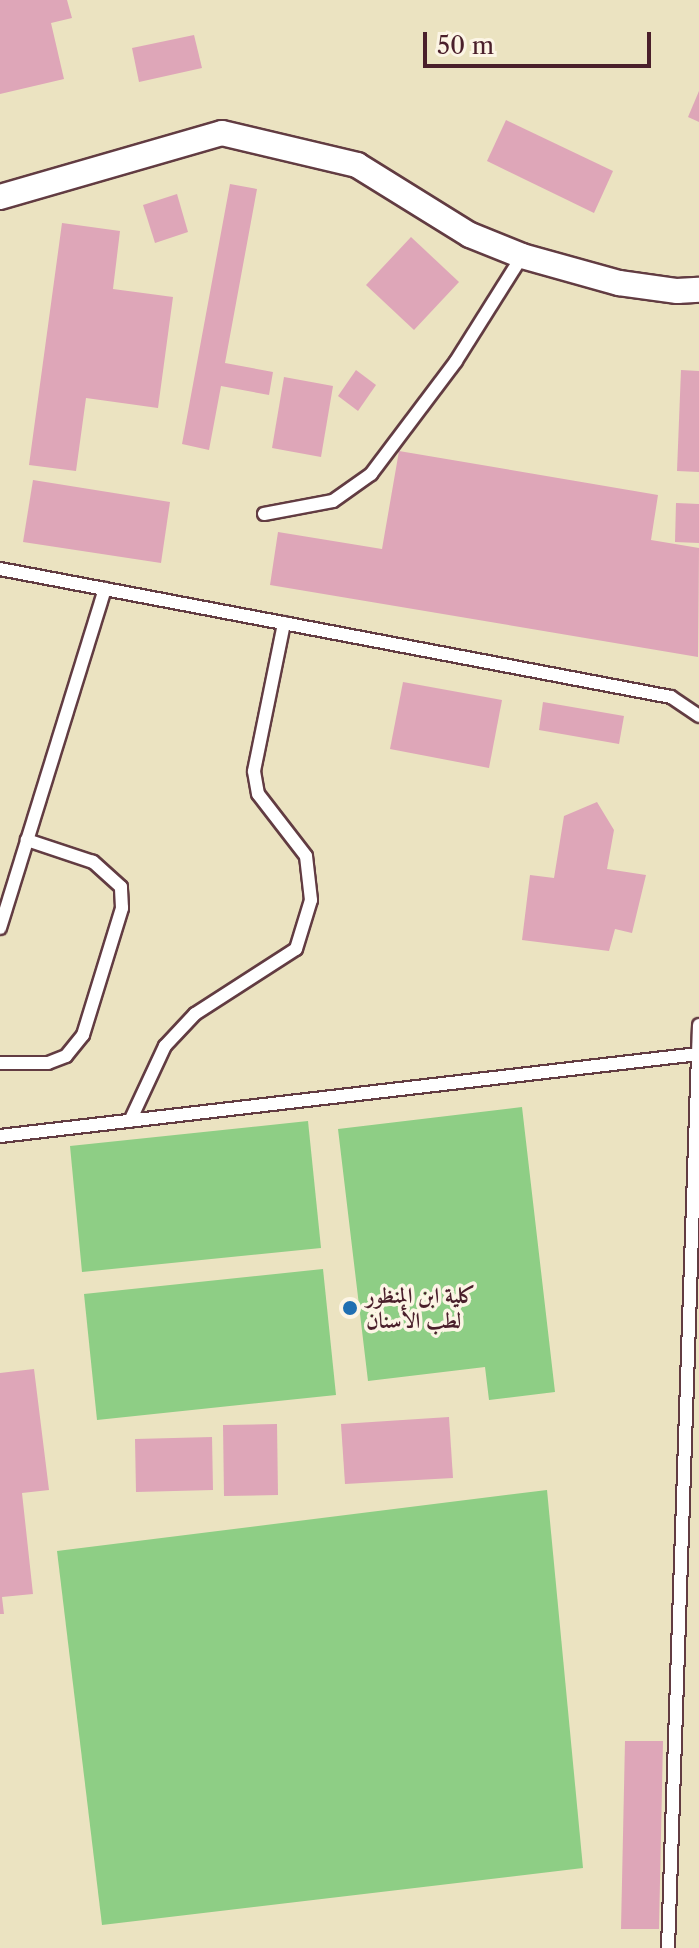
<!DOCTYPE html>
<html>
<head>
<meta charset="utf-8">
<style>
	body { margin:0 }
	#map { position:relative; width:699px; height:1948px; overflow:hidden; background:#ebe3c1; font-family:"Libre Caslon Text",Amiri,serif }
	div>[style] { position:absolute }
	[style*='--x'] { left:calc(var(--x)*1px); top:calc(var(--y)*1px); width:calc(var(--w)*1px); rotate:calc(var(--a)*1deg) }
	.green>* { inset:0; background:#8ece85 }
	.building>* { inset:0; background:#dea6b8 }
	.roads { filter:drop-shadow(2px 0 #623c42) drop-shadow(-2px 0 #623c42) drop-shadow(0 2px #623c42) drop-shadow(0 -2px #623c42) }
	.service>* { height:12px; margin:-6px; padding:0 6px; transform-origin:6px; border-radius:6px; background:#fff }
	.minor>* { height:24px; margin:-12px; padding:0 12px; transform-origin:12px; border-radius:12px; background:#fff }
	.dots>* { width:22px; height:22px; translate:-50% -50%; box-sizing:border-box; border:4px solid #fcf5e5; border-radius:50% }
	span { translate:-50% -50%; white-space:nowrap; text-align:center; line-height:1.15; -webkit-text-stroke:7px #fcf5e5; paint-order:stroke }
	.poi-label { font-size:22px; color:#4a1f2b; font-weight:700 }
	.left { translate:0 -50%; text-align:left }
	.scale { position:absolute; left:423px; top:32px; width:228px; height:36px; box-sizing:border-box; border:4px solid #4a1f2b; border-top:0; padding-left:10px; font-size:24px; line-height:28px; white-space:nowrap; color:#4a1f2b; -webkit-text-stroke:6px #fcf5e5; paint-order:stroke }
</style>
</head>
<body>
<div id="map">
	<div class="green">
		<i style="clip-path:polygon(522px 1107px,555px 1392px,489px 1400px,485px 1367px,368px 1381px,338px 1129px)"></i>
		<i style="clip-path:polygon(308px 1121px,321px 1248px,82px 1272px,70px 1146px)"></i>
		<i style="clip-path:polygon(323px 1269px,336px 1395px,97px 1420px,84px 1294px)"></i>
		<i style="clip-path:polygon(547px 1490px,583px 1868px,102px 1925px,57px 1551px)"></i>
	</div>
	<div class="building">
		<i style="clip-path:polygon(0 0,67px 0,72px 18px,51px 23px,64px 79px,0 94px)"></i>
		<i style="clip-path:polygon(194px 35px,202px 68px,139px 82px,132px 48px)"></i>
		<i style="clip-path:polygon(699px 91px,699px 122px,688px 117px)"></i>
		<i style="clip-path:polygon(506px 120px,613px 171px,594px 213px,487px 161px)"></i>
		<i style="clip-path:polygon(230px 184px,257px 189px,225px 363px,273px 372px,269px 395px,221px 386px,209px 450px,182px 444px)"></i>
		<i style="clip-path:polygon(177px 194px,188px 232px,155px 243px,143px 205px)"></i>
		<i style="clip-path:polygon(62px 223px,120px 231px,113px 289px,173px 297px,158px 408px,86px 398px,76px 471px,29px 465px)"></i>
		<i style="clip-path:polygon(411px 237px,459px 282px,414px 330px,366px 285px)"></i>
		<i style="clip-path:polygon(356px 370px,376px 385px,358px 411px,338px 396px)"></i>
		<i style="clip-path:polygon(681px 370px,699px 371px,699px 472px,677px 471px)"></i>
		<i style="clip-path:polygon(284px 377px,333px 386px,321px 457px,272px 448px)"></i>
		<i style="clip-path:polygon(399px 451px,658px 495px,651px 540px,699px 548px,698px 657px,270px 585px,278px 532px,382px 549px)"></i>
		<i style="clip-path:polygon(33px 480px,170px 502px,161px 563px,23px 542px)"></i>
		<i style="clip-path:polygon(676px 503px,699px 504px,699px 543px,675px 542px)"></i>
		<i style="clip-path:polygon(403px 682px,502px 700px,489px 768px,390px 749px)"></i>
		<i style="clip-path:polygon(543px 702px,624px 716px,619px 744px,539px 730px)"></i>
		<i style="clip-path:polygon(597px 802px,614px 830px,607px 869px,646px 875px,632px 933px,615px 929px,609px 951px,522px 940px,530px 875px,554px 878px,564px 816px)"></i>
		<i style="clip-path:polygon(34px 1369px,49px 1490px,22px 1493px,33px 1594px,2px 1597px,4px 1614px,0 1614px,0 1373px)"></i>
		<i style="clip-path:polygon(449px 1417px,453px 1478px,345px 1484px,341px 1424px)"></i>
		<i style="clip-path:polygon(277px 1424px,278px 1495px,224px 1496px,223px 1425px)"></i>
		<i style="clip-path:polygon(212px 1437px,213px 1490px,136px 1492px,135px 1439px)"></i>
		<i style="clip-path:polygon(625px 1741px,663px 1741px,659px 1929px,621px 1929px)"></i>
	</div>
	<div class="roads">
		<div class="service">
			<i style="--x:264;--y:514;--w:70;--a:-10.7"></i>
			<i style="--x:333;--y:501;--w:47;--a:-35.4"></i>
			<i style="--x:371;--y:474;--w:141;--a:-53"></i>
			<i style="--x:456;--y:361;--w:124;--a:-57.8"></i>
			<i style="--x:0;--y:569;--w:683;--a:10.8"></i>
			<i style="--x:671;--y:697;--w:34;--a:34"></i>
			<i style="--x:0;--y:928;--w:355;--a:-72.8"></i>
			<i style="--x:698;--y:1054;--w:29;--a:-88"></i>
			<i style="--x:0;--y:1063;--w:48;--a:0"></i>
			<i style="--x:48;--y:1063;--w:19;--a:-21"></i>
			<i style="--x:66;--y:1056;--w:27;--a:-51"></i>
			<i style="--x:83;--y:1035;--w:133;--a:-72.9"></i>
			<i style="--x:122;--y:908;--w:21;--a:-93"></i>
			<i style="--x:121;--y:887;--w:38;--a:-138"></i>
			<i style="--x:93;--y:862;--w:70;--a:-161.6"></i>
			<i style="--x:130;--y:1121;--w:83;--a:-65"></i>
			<i style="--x:165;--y:1046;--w:44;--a:-46.8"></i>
			<i style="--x:195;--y:1014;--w:120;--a:-32.8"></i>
			<i style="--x:296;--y:949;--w:51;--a:-73"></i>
			<i style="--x:311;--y:900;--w:44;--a:-96.5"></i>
			<i style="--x:306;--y:856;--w:78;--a:-127.7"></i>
			<i style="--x:258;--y:794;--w:23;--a:-100"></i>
			<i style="--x:254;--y:771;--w:151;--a:-78.5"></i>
			<i style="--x:0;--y:1136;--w:703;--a:-6.7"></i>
			<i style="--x:698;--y:1054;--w:895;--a:91.92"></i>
		</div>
		<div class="minor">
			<i style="--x:0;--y:197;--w:231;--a:-16.1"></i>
			<i style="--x:222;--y:133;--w:139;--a:13.3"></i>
			<i style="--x:357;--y:165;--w:133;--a:31.8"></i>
			<i style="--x:470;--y:235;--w:56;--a:22"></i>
			<i style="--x:522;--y:256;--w:101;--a:15.6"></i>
			<i style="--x:619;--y:283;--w:59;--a:7.9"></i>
			<i style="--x:677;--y:291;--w:22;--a:-3"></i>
		</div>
	</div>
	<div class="dots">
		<i style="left:350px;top:1308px;background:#1f6fb2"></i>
	</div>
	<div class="poi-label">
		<span class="left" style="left:366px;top:1308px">كلية ابن المنظور<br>لطب الأسنان</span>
	</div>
	<div class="scale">50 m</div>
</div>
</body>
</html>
